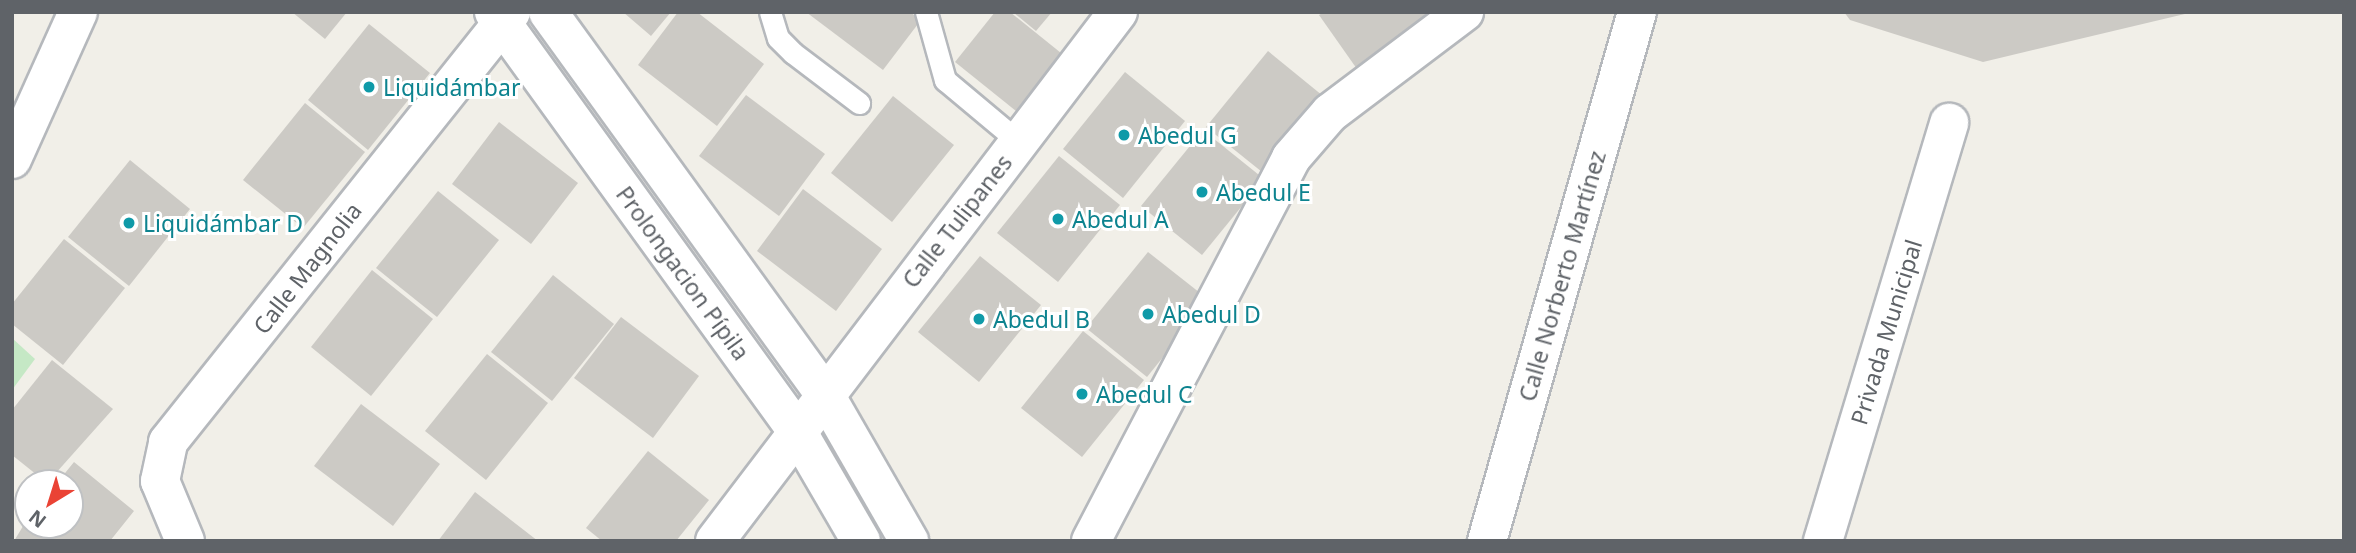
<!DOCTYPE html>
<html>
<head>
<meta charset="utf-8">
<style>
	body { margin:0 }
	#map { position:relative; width:2356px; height:553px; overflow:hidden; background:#f1efe8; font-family:"Noto Sans",sans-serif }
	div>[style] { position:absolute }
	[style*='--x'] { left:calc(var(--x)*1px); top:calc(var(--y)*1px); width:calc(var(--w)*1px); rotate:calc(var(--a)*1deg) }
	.green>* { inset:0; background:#c5e8c5 }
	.building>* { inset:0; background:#cccac5 }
	.roads { filter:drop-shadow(2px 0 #b5b8bc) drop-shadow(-2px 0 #b5b8bc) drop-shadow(0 2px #b5b8bc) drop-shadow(0 -2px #b5b8bc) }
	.service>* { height:21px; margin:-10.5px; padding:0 10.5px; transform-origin:10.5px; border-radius:10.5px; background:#fff }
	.minor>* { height:38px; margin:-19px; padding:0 19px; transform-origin:19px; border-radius:19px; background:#fff }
	.secondary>* { height:38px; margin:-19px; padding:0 19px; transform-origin:19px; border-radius:19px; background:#fff }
	.dots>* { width:19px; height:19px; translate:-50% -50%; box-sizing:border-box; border:4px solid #fff; border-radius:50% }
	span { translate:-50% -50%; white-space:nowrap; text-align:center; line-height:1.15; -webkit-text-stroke:6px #fff; paint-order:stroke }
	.culture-label { font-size:23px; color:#0d838f }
	.left { translate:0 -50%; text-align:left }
	.street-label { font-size:23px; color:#5f6368 }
	.frame { position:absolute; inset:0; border:14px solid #5f6368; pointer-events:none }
	.north { position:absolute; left:14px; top:469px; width:70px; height:70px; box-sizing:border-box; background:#fff; border:2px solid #bfc1c3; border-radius:50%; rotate:218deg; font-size:19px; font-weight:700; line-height:28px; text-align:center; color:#5f6368 }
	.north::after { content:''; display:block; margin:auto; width:24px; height:32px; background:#ea4335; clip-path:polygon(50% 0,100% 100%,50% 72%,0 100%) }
</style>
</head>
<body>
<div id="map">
	<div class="green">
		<i style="clip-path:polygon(12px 338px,35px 359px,12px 390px)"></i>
	</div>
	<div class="building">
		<i style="clip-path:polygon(292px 12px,347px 12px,325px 39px)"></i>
		<i style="clip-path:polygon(623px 12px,671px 12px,651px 36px)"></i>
		<i style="clip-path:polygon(678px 12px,697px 12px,764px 64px,717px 126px,638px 65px)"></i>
		<i style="clip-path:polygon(806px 12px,910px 12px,921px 20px,883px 70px)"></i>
		<i style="clip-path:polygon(995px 12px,1010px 12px,1061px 53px,1016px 111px,955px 62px)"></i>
		<i style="clip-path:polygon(1013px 12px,1052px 12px,1036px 31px)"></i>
		<i style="clip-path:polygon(1324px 12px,1437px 12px,1364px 79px,1319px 15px)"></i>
		<i style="clip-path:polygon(1844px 12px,2188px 12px,2189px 13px,1983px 62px,1850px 20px)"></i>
		<i style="clip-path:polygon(369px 24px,430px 73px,368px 150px,308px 100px)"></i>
		<i style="clip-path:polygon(1268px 51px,1328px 100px,1267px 176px,1206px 127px)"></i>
		<i style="clip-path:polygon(1125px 72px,1185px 121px,1123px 198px,1063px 149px)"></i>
		<i style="clip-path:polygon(746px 95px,825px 154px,779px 216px,699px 156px)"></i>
		<i style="clip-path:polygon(893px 96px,954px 145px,892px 222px,831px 173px)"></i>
		<i style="clip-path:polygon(305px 103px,365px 152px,303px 228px,243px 180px)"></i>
		<i style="clip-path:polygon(499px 122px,578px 183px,531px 244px,452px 184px)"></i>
		<i style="clip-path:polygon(1203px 130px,1264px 179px,1202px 255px,1141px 206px)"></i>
		<i style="clip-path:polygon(1059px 156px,1120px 205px,1058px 282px,997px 233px)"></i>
		<i style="clip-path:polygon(130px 160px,190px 209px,129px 286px,68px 237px)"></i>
		<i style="clip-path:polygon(803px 189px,882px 249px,836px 311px,757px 251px)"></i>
		<i style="clip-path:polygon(438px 191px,499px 240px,437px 317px,376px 268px)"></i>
		<i style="clip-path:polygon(64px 239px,125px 288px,63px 365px,12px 324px,12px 304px)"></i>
		<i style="clip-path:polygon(1148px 252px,1209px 300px,1147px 377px,1086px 328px)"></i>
		<i style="clip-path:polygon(980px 256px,1041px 305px,979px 382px,918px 332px)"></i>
		<i style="clip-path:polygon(372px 270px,433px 319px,371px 396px,311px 347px)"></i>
		<i style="clip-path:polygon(553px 275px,614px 324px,552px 401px,491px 352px)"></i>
		<i style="clip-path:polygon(621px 317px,699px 376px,653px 438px,574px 378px)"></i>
		<i style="clip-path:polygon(1083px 331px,1144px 380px,1082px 457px,1021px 408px)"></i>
		<i style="clip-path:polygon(487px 354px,548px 403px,486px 480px,425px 431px)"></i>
		<i style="clip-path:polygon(52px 360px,113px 409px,47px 483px,12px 455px,12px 410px)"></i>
		<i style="clip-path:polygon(361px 404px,440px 464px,393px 526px,314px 466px)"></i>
		<i style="clip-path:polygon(648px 451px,709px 500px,676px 541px,602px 541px,586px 528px)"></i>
		<i style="clip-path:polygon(74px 462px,134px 511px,110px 541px,14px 541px,28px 518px,28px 525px,70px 525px,70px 483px,57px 483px)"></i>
		<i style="clip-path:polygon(475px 492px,538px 541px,438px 541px)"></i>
	</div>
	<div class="roads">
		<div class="service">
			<i style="--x:770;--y:12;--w:27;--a:73"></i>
			<i style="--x:778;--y:38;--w:21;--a:45"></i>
			<i style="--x:793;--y:53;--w:83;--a:37.1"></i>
			<i style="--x:926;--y:12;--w:71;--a:74.4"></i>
			<i style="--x:945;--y:80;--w:95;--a:39.9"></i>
		</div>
		<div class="minor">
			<i style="--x:12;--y:159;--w:161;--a:-65.8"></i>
			<i style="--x:185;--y:541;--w:65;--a:-112.6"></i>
			<i style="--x:160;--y:481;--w:40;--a:-78"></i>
			<i style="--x:168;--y:442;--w:550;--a:-51.42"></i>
			<i style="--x:715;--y:541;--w:665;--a:-52.7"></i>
			<i style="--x:1091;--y:541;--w:432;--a:-62.4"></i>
			<i style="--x:1291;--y:158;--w:60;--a:-49.1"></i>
			<i style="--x:1330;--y:113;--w:168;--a:-37"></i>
			<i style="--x:1487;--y:541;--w:550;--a:-74.17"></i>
			<i style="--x:1823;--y:541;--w:437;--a:-73.2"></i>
		</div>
		<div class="secondary">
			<i style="--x:494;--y:12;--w:517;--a:54.13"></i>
			<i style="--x:797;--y:431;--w:127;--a:59.8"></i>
			<i style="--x:548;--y:12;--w:470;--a:54.1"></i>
			<i style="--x:824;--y:393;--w:171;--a:60.1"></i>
		</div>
	</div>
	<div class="dots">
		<i style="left:369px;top:87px;background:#0f9aa8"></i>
		<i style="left:1124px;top:135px;background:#0f9aa8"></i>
		<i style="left:1202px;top:192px;background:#0f9aa8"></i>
		<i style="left:1058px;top:219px;background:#0f9aa8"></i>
		<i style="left:129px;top:223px;background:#0f9aa8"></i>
		<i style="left:1148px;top:314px;background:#0f9aa8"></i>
		<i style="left:979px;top:319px;background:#0f9aa8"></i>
		<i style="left:1082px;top:394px;background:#0f9aa8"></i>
	</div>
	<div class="culture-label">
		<span class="left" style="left:383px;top:87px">Liquidámbar</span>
		<span class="left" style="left:1138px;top:135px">Abedul G</span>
		<span class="left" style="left:1216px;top:192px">Abedul E</span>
		<span class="left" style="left:1072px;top:219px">Abedul A</span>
		<span class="left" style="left:143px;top:223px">Liquidámbar D</span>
		<span class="left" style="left:1162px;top:314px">Abedul D</span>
		<span class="left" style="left:993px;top:319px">Abedul B</span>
		<span class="left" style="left:1096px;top:394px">Abedul C</span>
	</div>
	<div class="street-label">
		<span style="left:957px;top:221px;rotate:-52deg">Calle Tulipanes</span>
		<span style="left:307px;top:268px;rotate:-52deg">Calle Magnolia</span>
		<span style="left:683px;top:273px;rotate:54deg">Prolongacion Pípila</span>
		<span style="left:1562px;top:276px;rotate:-74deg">Calle Norberto Martínez</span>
		<span style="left:1886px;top:332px;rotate:-73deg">Privada Municipal</span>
	</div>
	<div class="frame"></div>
	<div class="north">N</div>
</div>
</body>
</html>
